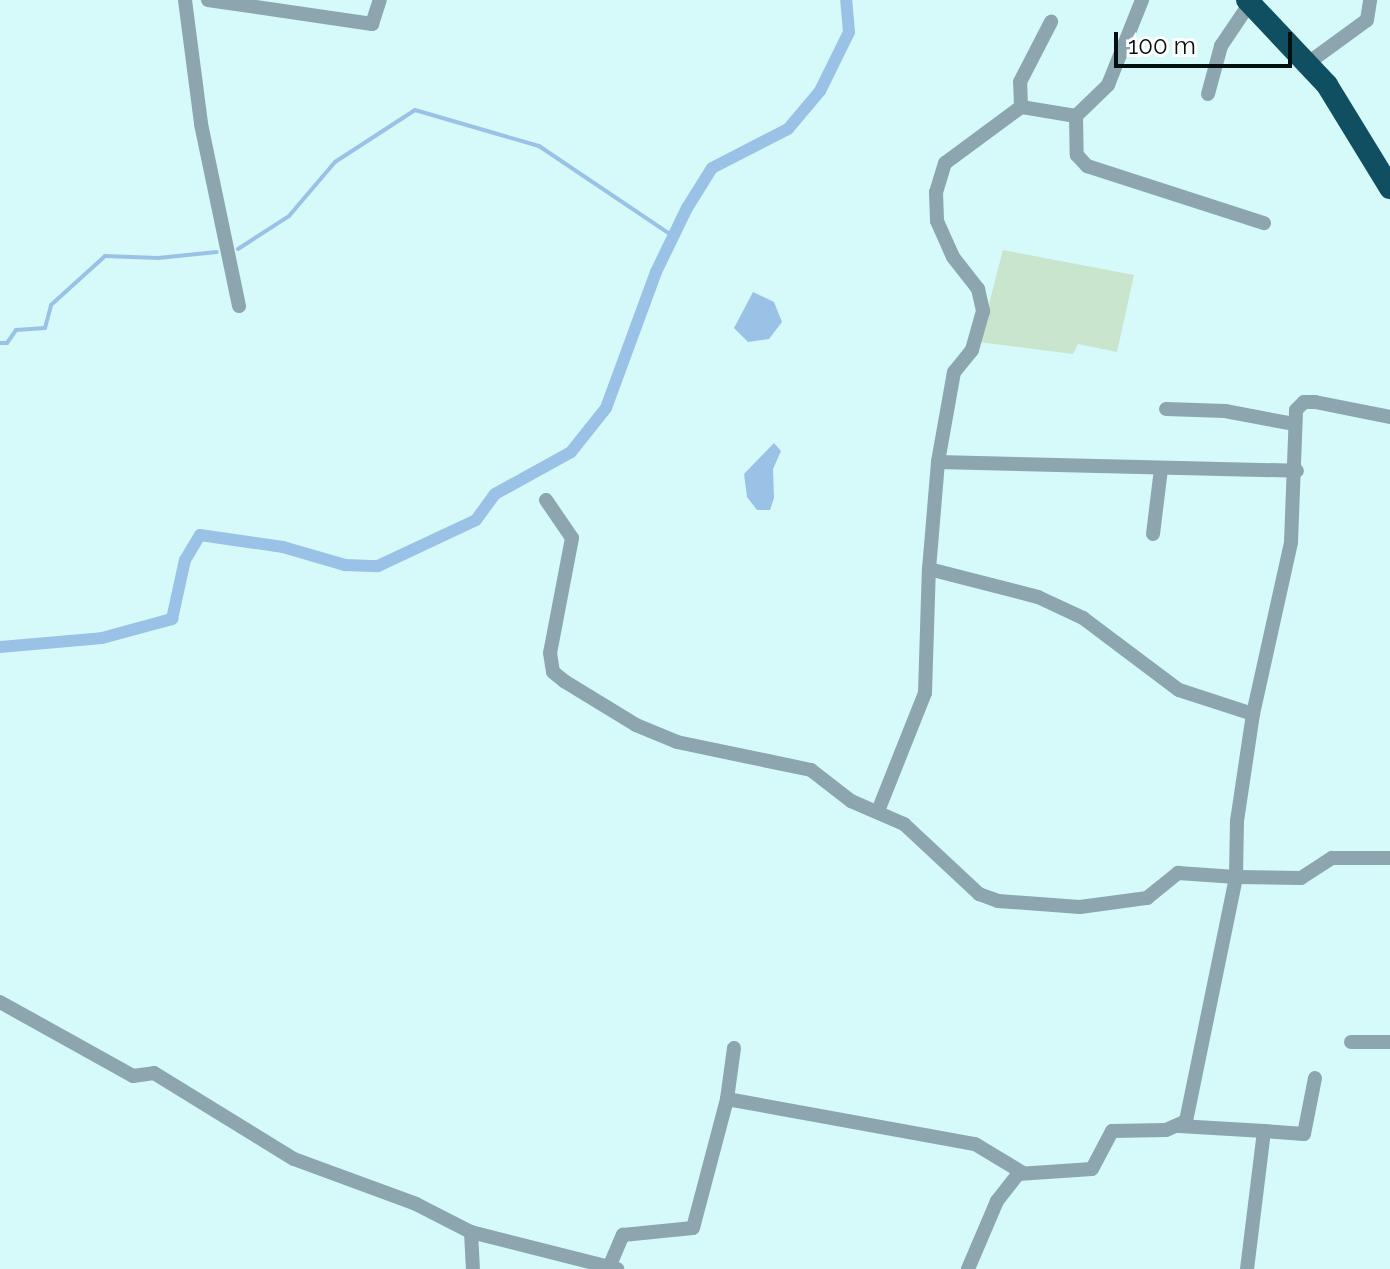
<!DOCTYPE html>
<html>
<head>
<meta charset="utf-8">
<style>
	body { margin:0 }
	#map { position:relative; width:1390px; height:1269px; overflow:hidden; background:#d6fafa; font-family:Raleway,sans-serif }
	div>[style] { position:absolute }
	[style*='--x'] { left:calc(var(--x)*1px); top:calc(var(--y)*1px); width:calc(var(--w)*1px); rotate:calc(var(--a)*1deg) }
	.green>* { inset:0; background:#cae5ce }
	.water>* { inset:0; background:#9ac2e6 }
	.stream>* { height:4px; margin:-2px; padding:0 2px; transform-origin:2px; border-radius:2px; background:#9ac2e6 }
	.canal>* { height:12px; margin:-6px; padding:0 6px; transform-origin:6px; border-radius:6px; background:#9ac2e6 }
	.minor>* { height:14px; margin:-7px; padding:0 7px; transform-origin:7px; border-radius:7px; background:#8da5ae }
	.highway>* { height:22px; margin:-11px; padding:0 11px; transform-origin:11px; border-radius:11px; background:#104f61 }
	span { translate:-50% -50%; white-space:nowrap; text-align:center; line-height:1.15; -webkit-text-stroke:7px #fff; paint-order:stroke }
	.scale { position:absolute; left:1114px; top:32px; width:178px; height:36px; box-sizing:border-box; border:4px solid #041010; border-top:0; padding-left:10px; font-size:24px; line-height:28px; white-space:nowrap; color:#041010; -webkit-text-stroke:6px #fff; paint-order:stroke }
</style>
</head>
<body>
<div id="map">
	<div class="green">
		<i style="clip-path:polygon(1003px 250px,1134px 275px,1117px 352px,1078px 344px,1073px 354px,979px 342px)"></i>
	</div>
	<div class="water">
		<i style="clip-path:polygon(753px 292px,774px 302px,782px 322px,769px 339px,748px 342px,734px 328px)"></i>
		<i style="clip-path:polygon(774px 443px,781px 451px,773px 469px,774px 498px,770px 510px,757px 510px,747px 497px,744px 474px)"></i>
	</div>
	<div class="stream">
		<i style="--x:238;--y:249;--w:61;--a:-32.9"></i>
		<i style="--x:289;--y:216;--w:71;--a:-49.6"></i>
		<i style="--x:335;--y:162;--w:95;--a:-33"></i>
		<i style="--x:415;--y:110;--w:129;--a:16.2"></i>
		<i style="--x:539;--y:146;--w:161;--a:33.9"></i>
		<i style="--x:0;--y:343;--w:7;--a:0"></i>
		<i style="--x:7;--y:343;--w:16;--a:-55"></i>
		<i style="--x:16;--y:330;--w:29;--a:-4"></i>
		<i style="--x:45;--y:328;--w:24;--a:-75"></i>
		<i style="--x:51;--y:305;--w:73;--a:-42.2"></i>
		<i style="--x:105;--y:256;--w:53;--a:2.2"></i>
		<i style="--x:158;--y:258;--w:59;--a:-5.8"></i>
	</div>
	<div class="canal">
		<i style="--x:0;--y:647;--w:102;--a:-5"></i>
		<i style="--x:102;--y:638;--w:73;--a:-15.2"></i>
		<i style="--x:172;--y:619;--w:60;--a:-77.6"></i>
		<i style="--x:185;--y:560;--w:29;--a:-59"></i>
		<i style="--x:200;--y:535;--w:84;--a:8.2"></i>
		<i style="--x:283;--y:547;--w:65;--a:16.2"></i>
		<i style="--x:345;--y:565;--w:33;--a:2"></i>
		<i style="--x:378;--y:566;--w:108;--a:-25.1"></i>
		<i style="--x:476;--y:520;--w:32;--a:-54"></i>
		<i style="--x:495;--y:494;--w:87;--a:-28.9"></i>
		<i style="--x:571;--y:452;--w:56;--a:-51.5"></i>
		<i style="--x:606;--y:408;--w:145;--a:-69.8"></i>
		<i style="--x:656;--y:272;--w:71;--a:-64.2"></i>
		<i style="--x:687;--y:208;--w:47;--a:-58"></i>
		<i style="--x:712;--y:168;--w:85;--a:-27.2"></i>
		<i style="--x:788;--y:129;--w:50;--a:-49.9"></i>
		<i style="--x:820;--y:91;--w:66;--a:-63.8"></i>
		<i style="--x:849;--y:32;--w:32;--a:-95"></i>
	</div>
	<div class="minor">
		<i style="--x:185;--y:0;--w:125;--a:82.6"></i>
		<i style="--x:201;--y:124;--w:186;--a:78.2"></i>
		<i style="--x:208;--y:0;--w:166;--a:8.3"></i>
		<i style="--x:372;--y:24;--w:25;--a:-72"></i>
		<i style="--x:1308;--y:63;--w:73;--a:-36.1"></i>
		<i style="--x:1367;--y:20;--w:20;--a:-81"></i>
		<i style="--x:1208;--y:94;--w:50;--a:-74.8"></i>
		<i style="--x:1221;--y:46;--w:52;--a:-56"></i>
		<i style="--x:1021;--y:107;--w:25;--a:-92"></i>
		<i style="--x:1020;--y:82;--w:68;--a:-62.7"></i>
		<i style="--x:1076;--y:116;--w:56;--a:-170.7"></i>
		<i style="--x:1021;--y:107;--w:94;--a:143.6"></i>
		<i style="--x:945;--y:163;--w:30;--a:107"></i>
		<i style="--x:936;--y:192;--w:29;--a:88"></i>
		<i style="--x:937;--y:221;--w:39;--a:66"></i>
		<i style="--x:953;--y:257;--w:41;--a:52"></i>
		<i style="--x:978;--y:289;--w:23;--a:77"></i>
		<i style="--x:983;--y:311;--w:41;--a:105.8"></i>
		<i style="--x:972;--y:350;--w:28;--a:129"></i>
		<i style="--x:954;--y:372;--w:91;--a:100.1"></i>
		<i style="--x:938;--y:462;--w:107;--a:94.8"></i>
		<i style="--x:929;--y:569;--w:113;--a:14.4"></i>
		<i style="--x:1038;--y:597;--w:50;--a:25"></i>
		<i style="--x:1083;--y:618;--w:120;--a:36.9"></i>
		<i style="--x:1179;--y:690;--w:78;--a:18"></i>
		<i style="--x:1076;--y:116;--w:39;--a:89"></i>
		<i style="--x:1077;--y:155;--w:15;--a:48"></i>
		<i style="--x:1087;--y:166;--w:186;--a:17.9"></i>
		<i style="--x:1076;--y:116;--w:45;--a:-44.1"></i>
		<i style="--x:1108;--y:85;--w:92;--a:-68.2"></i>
		<i style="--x:1166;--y:409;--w:59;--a:1.9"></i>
		<i style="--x:1225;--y:411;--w:70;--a:10.7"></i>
		<i style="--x:938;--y:462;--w:359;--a:1.4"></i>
		<i style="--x:546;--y:500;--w:46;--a:55.6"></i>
		<i style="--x:572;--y:538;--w:117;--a:100.8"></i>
		<i style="--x:550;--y:653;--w:19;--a:81"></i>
		<i style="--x:553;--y:672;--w:14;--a:39"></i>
		<i style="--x:564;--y:681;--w:84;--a:31.4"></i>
		<i style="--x:636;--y:725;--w:44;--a:22.5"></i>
		<i style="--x:677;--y:742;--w:137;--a:11.8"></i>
		<i style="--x:811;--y:770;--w:51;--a:37.8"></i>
		<i style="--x:851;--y:801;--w:58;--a:23.5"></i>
		<i style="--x:904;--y:824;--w:103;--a:43"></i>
		<i style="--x:979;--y:894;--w:20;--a:20"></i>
		<i style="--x:998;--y:901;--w:82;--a:4.2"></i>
		<i style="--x:1080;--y:907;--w:68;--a:-7.7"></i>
		<i style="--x:1147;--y:898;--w:40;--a:-39"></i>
		<i style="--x:1178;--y:873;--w:58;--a:3.9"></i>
		<i style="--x:1236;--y:877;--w:56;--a:-89"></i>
		<i style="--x:1237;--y:821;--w:108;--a:-81.5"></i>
		<i style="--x:1253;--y:714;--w:176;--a:-77.5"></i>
		<i style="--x:1291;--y:542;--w:132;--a:-87.8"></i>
		<i style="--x:1296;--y:410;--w:11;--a:-45"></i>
		<i style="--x:1304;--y:402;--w:11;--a:0"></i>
		<i style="--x:1315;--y:402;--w:76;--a:11.3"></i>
		<i style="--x:1153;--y:534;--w:65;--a:-83"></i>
		<i style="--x:878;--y:811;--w:127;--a:-68.3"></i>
		<i style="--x:925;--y:693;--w:124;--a:-88.2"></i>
		<i style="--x:0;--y:1002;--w:152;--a:29.1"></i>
		<i style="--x:133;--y:1076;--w:21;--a:-8"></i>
		<i style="--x:154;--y:1073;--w:164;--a:31.6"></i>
		<i style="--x:294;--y:1159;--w:130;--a:20.2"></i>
		<i style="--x:416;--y:1204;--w:62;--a:27"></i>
		<i style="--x:471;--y:1232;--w:37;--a:87"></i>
		<i style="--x:1351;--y:1042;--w:39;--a:0"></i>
		<i style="--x:734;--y:1048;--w:51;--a:97.8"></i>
		<i style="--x:727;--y:1099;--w:252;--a:10.3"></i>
		<i style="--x:975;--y:1144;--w:56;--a:31.1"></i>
		<i style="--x:1179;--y:1126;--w:85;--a:3.4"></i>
		<i style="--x:1264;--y:1131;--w:139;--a:97"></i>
		<i style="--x:1264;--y:1131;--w:40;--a:4.3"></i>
		<i style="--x:1304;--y:1134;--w:57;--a:-78.9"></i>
		<i style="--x:471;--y:1232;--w:151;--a:14.2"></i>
		<i style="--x:610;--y:1265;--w:33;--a:-67"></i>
		<i style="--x:623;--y:1235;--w:70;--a:-5.7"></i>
		<i style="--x:693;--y:1228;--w:133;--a:-75.2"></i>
		<i style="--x:968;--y:1269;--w:74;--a:-66.9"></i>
		<i style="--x:997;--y:1201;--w:34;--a:-52"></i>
		<i style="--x:1018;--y:1174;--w:74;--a:-3.9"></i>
		<i style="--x:1092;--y:1169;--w:43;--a:-62.2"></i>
		<i style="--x:1112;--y:1131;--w:54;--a:-1.1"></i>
		<i style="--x:1166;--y:1130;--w:22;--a:-24"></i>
		<i style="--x:1186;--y:1121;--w:249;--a:-78.4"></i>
		<i style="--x:1236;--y:877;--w:65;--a:0.9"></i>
		<i style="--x:1301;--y:878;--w:37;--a:-33"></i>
		<i style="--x:1332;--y:858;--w:58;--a:0"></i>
	</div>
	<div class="highway">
		<i style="--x:1247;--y:0;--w:117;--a:46.7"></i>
		<i style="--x:1327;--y:85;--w:121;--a:58.5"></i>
	</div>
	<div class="scale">100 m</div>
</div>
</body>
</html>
